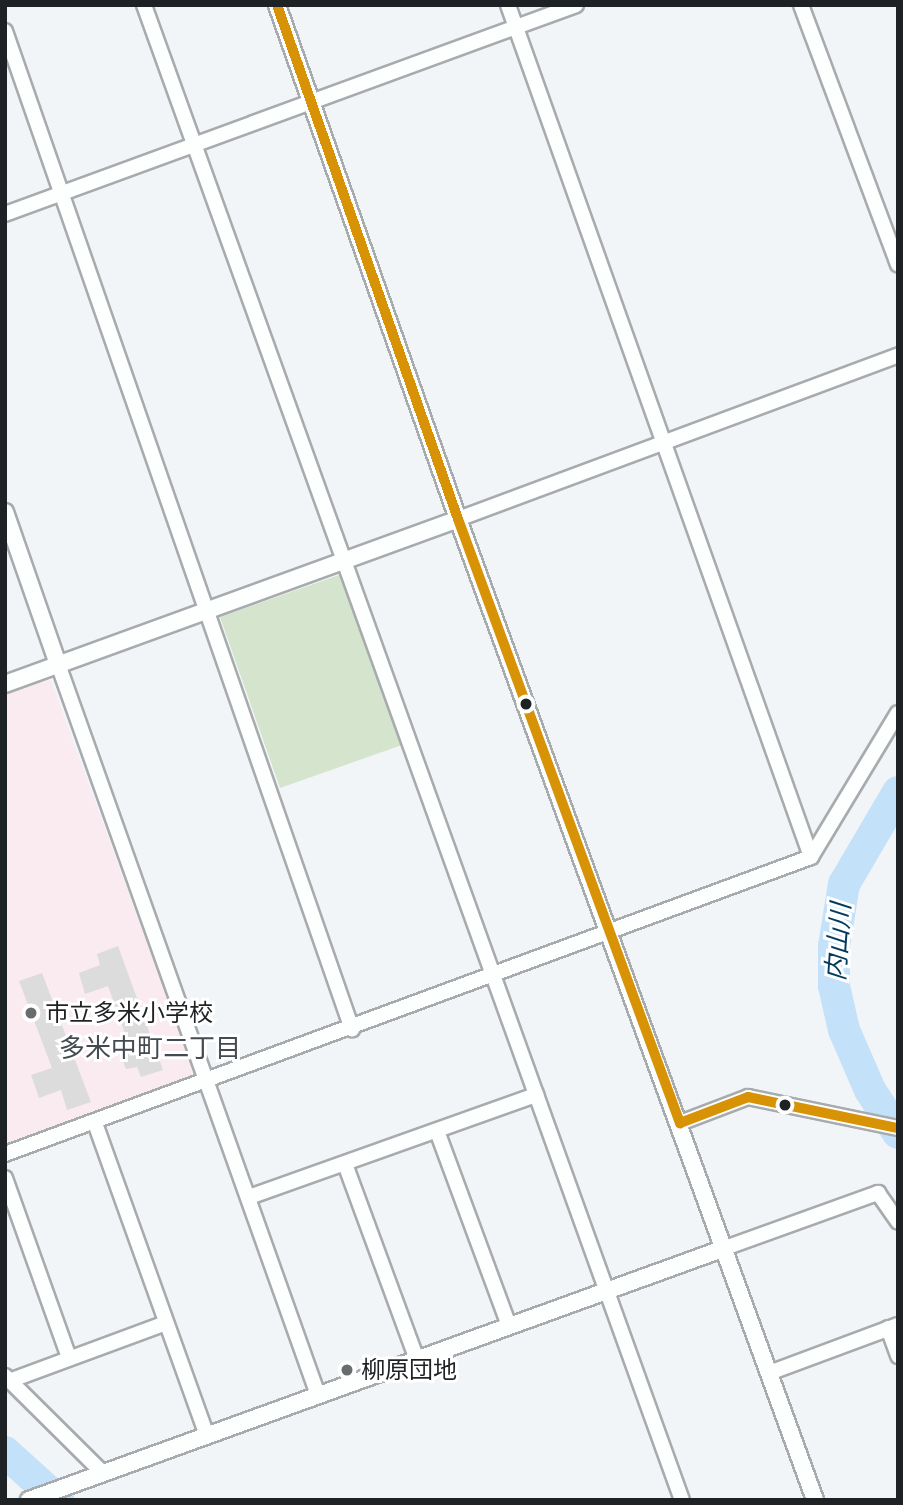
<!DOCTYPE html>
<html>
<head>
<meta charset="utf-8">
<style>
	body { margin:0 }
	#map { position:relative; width:903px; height:1505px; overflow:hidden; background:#f2f5f8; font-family:"Asap Condensed","Noto Sans JP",sans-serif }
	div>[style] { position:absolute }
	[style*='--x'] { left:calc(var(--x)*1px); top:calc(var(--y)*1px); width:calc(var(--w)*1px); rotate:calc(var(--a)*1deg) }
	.education>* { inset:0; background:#f9ebef }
	.green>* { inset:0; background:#d4e4cd }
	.river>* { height:32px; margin:-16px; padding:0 16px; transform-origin:16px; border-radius:16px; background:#c4e1fa }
	.building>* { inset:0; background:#dcdcdc }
	.roads { filter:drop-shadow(2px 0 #a8abae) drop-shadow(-2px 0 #a8abae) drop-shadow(0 2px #a8abae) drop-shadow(0 -2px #a8abae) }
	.minor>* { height:14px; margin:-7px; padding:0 7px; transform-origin:7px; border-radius:7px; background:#fdfefe }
	.tertiary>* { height:16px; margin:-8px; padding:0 8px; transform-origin:8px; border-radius:8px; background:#fdfefe }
	.bus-1>* { height:10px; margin:-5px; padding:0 5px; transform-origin:5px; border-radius:5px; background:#d79205 }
	.dots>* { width:19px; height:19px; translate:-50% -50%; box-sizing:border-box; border:4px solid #fff; border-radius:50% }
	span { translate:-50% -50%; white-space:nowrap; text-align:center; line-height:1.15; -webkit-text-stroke:6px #fff; paint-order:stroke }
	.poi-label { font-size:24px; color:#1f2224 }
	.left { translate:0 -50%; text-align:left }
	.water-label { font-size:26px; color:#013a5d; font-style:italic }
	.neighbourhood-label { font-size:26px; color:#444b50 }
	.frame { position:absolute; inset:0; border:7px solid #1f2224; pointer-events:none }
</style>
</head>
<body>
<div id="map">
	<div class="education">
		<i style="clip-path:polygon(44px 680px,51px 681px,194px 1072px,188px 1080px,5px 1143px,5px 694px)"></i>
	</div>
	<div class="green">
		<i style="clip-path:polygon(342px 574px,402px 745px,280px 788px,220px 617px)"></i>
	</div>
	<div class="river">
		<i style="--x:898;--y:792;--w:107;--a:120.4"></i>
		<i style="--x:844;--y:884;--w:63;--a:99.2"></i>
		<i style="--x:834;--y:946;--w:40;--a:90"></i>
		<i style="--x:834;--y:986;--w:45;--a:77.2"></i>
		<i style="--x:844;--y:1030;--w:65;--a:66.6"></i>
		<i style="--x:870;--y:1090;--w:51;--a:56.9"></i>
		<i style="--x:5;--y:1452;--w:72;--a:42.2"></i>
	</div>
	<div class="building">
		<i style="clip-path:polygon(118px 946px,163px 1070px,141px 1077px,137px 1067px,126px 1069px,119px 1051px,130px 1047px,108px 986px,85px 994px,79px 973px,100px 965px,97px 954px)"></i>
		<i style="clip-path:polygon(42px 973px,91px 1102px,67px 1110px,61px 1090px,39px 1098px,31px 1075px,52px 1068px,19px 981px)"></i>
	</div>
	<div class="roads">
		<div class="minor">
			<i style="--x:144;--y:5;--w:1589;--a:70.21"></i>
			<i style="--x:508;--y:5;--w:904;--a:70.42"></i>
			<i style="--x:801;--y:5;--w:277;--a:69.5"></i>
			<i style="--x:5;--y:31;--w:1057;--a:70.83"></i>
			<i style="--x:5;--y:214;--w:608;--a:-20.1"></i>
			<i style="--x:458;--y:519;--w:470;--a:-20.4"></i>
			<i style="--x:58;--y:664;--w:776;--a:70.42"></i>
			<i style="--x:95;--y:1123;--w:329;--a:70.3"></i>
			<i style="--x:680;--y:1123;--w:73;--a:-20.9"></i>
			<i style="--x:748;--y:1097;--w:153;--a:11.7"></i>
			<i style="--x:437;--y:1131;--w:208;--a:69.7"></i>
			<i style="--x:5;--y:1154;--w:859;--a:-20.23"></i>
			<i style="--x:811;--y:857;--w:168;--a:-58.9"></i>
			<i style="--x:345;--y:1164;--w:209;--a:69.8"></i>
			<i style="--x:5;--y:1178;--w:191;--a:70.4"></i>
			<i style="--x:249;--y:1197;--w:305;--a:-19.6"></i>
			<i style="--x:725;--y:1248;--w:163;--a:-19.8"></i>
			<i style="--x:878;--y:1193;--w:35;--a:55"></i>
			<i style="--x:888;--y:1328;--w:30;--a:70"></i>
			<i style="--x:769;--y:1373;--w:138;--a:-20.4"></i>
			<i style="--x:5;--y:1376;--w:136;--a:44.7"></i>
			<i style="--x:9;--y:1381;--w:167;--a:-20.3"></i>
		</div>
		<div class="tertiary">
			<i style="--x:277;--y:5;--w:545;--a:70.6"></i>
			<i style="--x:458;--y:519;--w:1044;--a:70"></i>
			<i style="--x:5;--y:512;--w:161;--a:70.8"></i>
			<i style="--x:5;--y:684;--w:482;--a:-20"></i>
			<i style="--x:29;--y:1500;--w:740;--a:-19.9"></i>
		</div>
	</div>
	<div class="bus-1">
		<i style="--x:277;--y:5;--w:545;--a:70.6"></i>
		<i style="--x:458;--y:519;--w:644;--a:69.82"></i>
		<i style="--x:680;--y:1123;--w:73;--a:-20.9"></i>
		<i style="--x:748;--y:1097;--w:153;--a:11.7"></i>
	</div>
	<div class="dots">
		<i style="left:526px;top:704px;background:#1f2224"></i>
		<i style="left:31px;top:1013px;background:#696c6e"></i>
		<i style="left:785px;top:1105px;background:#1f2224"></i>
		<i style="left:347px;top:1370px;background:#696c6e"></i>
	</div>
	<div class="poi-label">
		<span class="left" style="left:45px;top:1013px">市立多米小学校</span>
		<span class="left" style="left:361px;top:1370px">柳原団地</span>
	</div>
	<div class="water-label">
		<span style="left:839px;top:942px;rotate:-86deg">内山川</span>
	</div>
	<div class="neighbourhood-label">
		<span style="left:150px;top:1049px">多米中町二丁目</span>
	</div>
	<div class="frame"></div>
</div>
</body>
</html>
